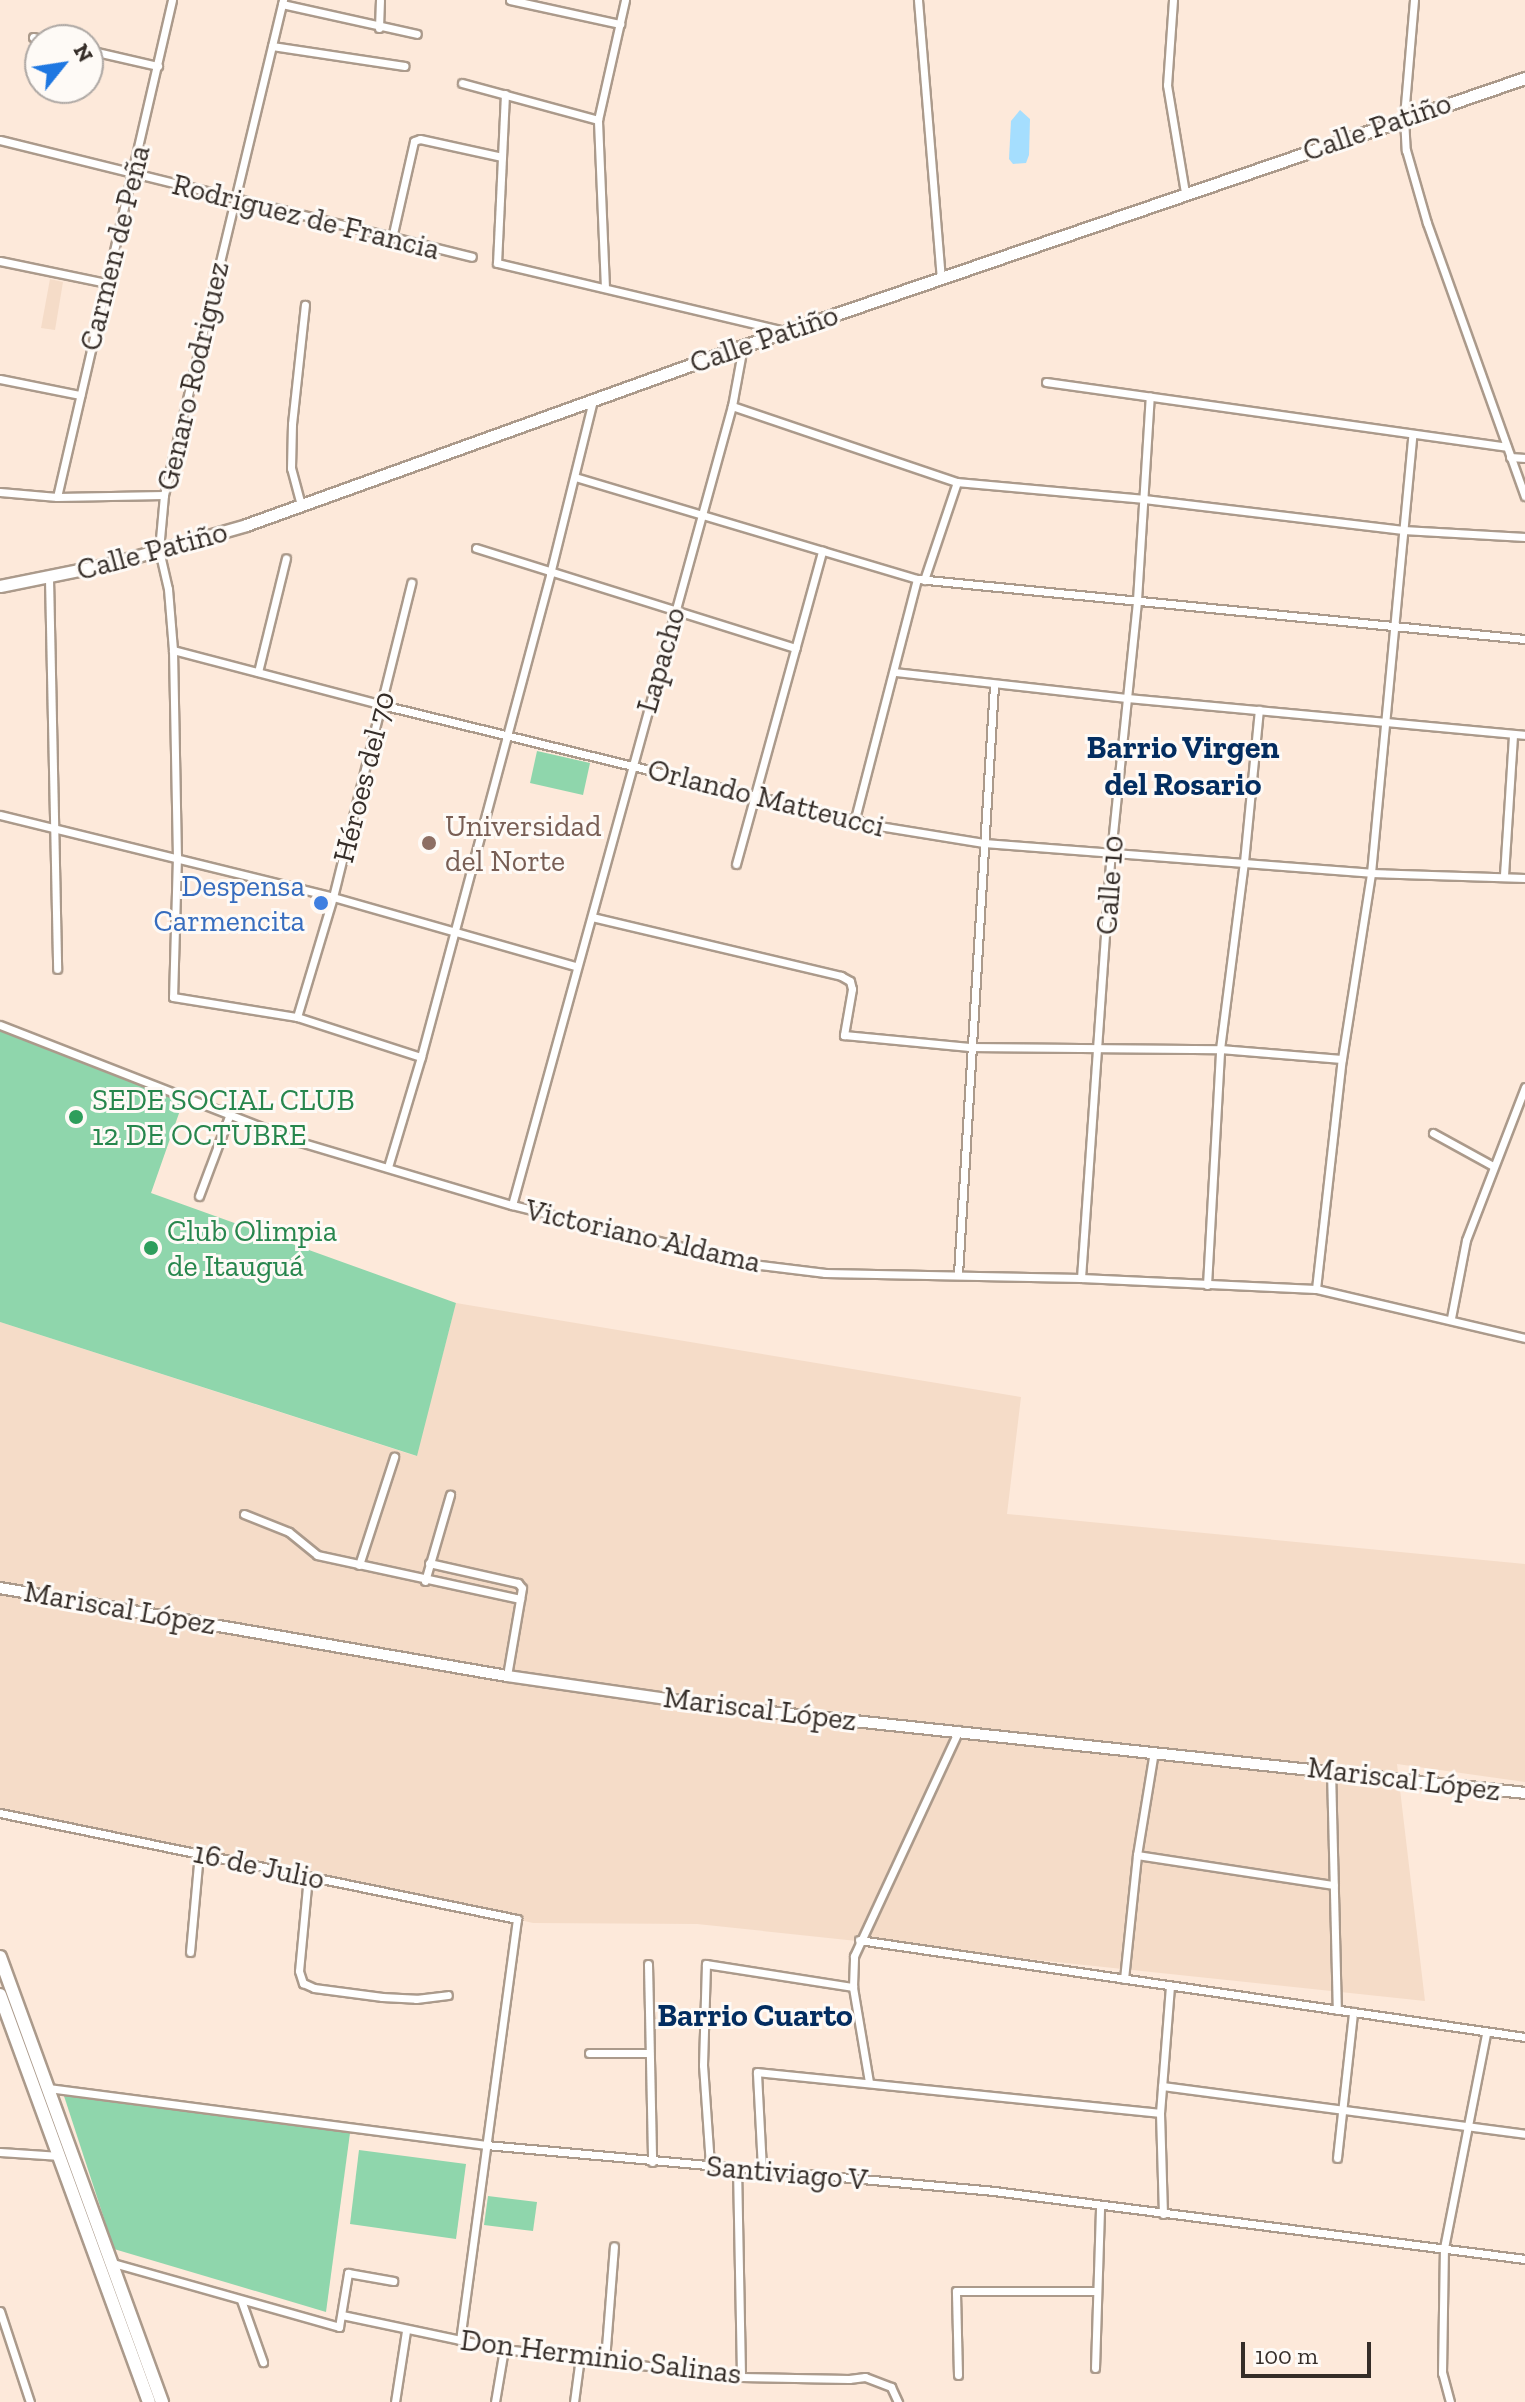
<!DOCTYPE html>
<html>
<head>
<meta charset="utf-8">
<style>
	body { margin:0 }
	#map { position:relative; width:1525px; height:2402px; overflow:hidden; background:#fde9da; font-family:"Zilla Slab",serif }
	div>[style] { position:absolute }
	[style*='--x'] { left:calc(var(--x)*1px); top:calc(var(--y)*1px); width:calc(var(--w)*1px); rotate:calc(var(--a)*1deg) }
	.built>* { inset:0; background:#f5dcc8 }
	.green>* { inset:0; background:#8fd6ac }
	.water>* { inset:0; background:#a5defe }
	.roads { filter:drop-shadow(2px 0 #ab9a8b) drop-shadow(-2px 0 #ab9a8b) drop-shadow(0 2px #ab9a8b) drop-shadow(0 -2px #ab9a8b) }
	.street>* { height:7px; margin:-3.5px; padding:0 3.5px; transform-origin:3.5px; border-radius:3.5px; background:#fff }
	.secondary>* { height:10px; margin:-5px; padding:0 5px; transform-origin:5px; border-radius:5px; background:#fff }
	.primary>* { height:11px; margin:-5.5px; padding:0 5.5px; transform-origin:5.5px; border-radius:5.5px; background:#fff }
	.highway>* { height:12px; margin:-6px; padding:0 6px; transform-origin:6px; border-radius:6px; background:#fff }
	.dots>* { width:22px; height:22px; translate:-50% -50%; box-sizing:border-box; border:4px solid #fefaf6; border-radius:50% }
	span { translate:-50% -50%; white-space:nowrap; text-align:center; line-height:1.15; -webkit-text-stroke:6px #fefaf6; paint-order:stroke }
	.street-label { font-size:30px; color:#352d28 }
	.education-label { font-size:30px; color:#785e54 }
	.left { translate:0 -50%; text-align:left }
	.shop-label { font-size:30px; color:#366cbe }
	.right { translate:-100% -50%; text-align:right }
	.leisure-label { font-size:30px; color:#27864d }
	.neighbourhood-label { font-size:32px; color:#032d60; font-weight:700 }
	.north { position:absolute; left:24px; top:24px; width:80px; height:80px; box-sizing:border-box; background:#fefaf6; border:2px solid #aea8a4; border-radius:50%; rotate:60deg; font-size:22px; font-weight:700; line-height:32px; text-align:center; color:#352d28 }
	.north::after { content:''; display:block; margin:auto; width:28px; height:36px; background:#1e77e1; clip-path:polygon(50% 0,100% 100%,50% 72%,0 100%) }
	.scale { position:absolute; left:1241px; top:2342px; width:130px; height:36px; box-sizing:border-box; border:4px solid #352d28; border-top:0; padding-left:10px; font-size:24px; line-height:28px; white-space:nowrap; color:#352d28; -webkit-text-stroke:6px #fefaf6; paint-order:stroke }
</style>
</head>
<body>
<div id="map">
	<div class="built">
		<i style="clip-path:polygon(50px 279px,63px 282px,55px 330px,41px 328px)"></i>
		<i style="clip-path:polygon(456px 1303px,1021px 1397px,1007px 1514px,1525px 1564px,1525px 1782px,1397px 1764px,1425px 2001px,697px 1924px,533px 1923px,250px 1859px,0 1808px,0 1322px,416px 1456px)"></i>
	</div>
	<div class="green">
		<i style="clip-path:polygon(537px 751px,590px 763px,583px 795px,530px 783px)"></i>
		<i style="clip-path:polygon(0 1027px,184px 1099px,151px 1193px,456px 1303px,417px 1456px,0 1322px)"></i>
		<i style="clip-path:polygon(64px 2096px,350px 2133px,326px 2312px,114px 2249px)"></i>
		<i style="clip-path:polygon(359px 2150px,466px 2164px,456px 2239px,350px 2224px)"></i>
		<i style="clip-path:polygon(488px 2196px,537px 2202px,533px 2231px,484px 2225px)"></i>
	</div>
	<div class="water">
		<i style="clip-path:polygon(1020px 110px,1030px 119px,1029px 155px,1026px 163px,1013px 164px,1009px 159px,1011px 121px)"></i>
	</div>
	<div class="roads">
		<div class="street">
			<i style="--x:283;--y:0;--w:509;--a:103.52"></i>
			<i style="--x:164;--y:495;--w:55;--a:95.2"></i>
			<i style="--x:159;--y:550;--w:40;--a:77"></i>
			<i style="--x:168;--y:589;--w:61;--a:85.3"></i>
			<i style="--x:173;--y:650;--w:206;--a:88.9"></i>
			<i style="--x:177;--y:856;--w:141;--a:91.6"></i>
			<i style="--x:173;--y:997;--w:126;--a:9.2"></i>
			<i style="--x:297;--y:1017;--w:130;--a:17.9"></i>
			<i style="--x:510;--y:0;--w:113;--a:12.3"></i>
			<i style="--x:918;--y:0;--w:279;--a:85.3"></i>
			<i style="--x:1173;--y:0;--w:85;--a:94"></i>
			<i style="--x:1167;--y:85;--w:109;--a:80.5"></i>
			<i style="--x:1414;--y:0;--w:117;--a:94.9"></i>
			<i style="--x:1404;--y:117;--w:33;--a:87"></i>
			<i style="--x:1406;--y:150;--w:76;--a:74"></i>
			<i style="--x:1427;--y:223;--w:290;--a:70.3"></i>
			<i style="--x:282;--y:4;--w:138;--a:12.5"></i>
			<i style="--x:379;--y:28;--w:28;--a:-88"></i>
			<i style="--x:33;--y:37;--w:12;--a:14"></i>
			<i style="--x:272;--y:46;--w:134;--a:8.6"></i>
			<i style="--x:88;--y:50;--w:72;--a:12.9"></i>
			<i style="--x:462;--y:83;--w:141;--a:15.2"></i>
			<i style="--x:505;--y:94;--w:169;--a:92.7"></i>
			<i style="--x:497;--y:263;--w:296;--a:13.3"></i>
			<i style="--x:0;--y:140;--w:486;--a:13.9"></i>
			<i style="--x:392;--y:238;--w:99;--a:-77.2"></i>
			<i style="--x:414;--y:141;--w:6;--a:-18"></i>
			<i style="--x:420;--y:139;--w:84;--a:12.4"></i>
			<i style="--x:0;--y:261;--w:108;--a:11.7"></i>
			<i style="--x:605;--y:288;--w:168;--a:-92.4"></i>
			<i style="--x:598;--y:120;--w:123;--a:-77.3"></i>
			<i style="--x:0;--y:379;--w:82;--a:11.3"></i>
			<i style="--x:1046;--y:382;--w:465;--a:8"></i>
			<i style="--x:732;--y:406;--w:237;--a:18.7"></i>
			<i style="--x:957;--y:482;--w:188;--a:5.2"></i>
			<i style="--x:1144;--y:499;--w:261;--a:6.8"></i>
			<i style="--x:1403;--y:530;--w:122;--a:3.3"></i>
			<i style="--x:1510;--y:457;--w:15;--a:4"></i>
			<i style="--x:575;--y:477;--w:357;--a:16.6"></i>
			<i style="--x:917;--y:579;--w:251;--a:104.5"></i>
			<i style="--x:0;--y:492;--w:57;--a:5"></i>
			<i style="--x:57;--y:497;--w:107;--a:-1.1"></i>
			<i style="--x:57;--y:497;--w:510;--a:-76.97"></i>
			<i style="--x:301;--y:505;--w:38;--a:-105"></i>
			<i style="--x:291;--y:468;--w:44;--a:-88.7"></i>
			<i style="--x:292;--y:424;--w:120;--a:-83.8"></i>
			<i style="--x:476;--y:548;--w:335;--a:17.4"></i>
			<i style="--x:49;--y:578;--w:391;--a:88.8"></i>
			<i style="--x:917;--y:579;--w:611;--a:5.64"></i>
			<i style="--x:924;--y:580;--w:103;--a:-71.4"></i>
			<i style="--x:173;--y:650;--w:216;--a:14.7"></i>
			<i style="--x:382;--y:705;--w:512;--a:13.68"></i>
			<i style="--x:879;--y:826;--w:106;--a:9.2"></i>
			<i style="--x:984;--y:843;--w:388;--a:4.4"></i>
			<i style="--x:1371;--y:873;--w:154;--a:1.9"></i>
			<i style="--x:258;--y:672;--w:117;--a:-76.2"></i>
			<i style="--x:895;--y:672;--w:234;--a:6.4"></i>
			<i style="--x:1128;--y:698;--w:399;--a:5.3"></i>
			<i style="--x:0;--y:815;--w:343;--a:13.8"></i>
			<i style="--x:333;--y:897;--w:253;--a:15.9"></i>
			<i style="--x:736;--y:864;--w:325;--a:-74.6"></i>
			<i style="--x:1504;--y:875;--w:141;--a:-86.3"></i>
			<i style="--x:592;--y:917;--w:256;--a:13.3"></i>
			<i style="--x:841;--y:976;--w:10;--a:29"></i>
			<i style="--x:850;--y:981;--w:8;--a:76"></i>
			<i style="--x:852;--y:989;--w:47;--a:99.9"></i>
			<i style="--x:844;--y:1035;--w:126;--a:5.5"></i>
			<i style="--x:969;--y:1047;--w:251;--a:0.5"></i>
			<i style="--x:1220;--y:1049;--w:122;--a:4.7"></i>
			<i style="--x:297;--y:1017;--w:125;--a:-73.3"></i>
			<i style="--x:333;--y:897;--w:324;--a:-76"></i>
			<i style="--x:0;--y:1025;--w:322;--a:21.3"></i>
			<i style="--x:300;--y:1142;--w:221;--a:16.6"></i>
			<i style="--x:512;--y:1205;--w:247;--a:13.8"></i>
			<i style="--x:752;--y:1264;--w:74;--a:7"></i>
			<i style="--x:825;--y:1273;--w:256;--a:1.1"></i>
			<i style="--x:1081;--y:1278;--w:235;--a:2.7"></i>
			<i style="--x:1316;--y:1289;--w:215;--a:13.2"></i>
			<i style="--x:1433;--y:1133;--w:68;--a:28.8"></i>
			<i style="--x:388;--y:1167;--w:115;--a:-73.3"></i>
			<i style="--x:421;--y:1057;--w:500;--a:-75"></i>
			<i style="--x:550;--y:574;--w:179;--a:-76.1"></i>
			<i style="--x:199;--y:1196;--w:85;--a:-69.4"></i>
			<i style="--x:512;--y:1205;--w:829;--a:-74.61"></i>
			<i style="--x:732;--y:406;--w:61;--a:-79.6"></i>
			<i style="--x:958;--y:1274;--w:590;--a:-86.5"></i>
			<i style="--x:1081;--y:1278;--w:426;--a:-86"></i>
			<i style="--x:1111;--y:853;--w:254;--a:-84.1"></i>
			<i style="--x:1137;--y:600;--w:204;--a:-86.4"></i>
			<i style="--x:1207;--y:1285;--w:236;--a:-86.8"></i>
			<i style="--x:1220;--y:1049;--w:189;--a:-82.7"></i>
			<i style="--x:1244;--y:862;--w:153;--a:-84.4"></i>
			<i style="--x:1316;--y:1289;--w:231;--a:-83.6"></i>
			<i style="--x:1342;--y:1059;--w:188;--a:-81.1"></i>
			<i style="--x:1371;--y:873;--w:439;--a:-84.6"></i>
			<i style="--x:1451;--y:1318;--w:79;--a:-79.1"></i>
			<i style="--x:1466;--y:1240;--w:164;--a:-68.9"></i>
			<i style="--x:244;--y:1514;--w:48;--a:21.8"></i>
			<i style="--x:289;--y:1532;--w:36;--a:39"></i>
			<i style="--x:317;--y:1555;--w:208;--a:12.2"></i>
			<i style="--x:429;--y:1563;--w:91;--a:12.7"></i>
			<i style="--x:518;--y:1583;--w:6;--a:51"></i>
			<i style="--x:522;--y:1588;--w:89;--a:99.7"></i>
			<i style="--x:359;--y:1565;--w:114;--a:-72"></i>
			<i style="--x:425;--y:1581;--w:90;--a:-73.8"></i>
			<i style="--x:1331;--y:1770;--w:240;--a:88.6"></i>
			<i style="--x:0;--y:1813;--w:528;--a:11.59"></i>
			<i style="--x:517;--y:1919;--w:425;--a:97.7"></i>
			<i style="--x:1137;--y:1855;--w:199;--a:8.7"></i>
			<i style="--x:308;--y:1876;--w:95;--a:95.4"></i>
			<i style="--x:299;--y:1971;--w:13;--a:72"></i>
			<i style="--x:303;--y:1983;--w:12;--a:24"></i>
			<i style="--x:314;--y:1988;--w:69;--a:7.5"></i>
			<i style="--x:382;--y:1997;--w:34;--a:3"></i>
			<i style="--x:416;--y:1999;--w:32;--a:-7"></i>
			<i style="--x:859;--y:1940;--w:673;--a:8.29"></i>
			<i style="--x:190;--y:1952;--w:98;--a:-84.8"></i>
			<i style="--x:648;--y:1964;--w:198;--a:88.8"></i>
			<i style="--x:1124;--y:1979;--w:125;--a:-84"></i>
			<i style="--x:1137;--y:1855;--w:105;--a:-80.7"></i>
			<i style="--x:589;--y:2053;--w:60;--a:0"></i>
			<i style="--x:869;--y:2082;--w:96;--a:-99.6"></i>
			<i style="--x:853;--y:1987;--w:31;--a:-88"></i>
			<i style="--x:854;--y:1956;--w:249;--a:-65.1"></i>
			<i style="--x:1162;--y:2086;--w:366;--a:7.5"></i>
			<i style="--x:48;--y:2088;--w:442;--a:7.4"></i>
			<i style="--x:486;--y:2145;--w:510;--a:5.17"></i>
			<i style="--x:994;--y:2191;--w:535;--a:7.3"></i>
			<i style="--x:0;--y:2152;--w:60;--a:3.8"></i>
			<i style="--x:1337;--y:2158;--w:147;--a:-83.7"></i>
			<i style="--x:710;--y:2165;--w:100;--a:-94"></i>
			<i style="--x:703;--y:2065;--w:101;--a:-88.3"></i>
			<i style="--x:706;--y:1964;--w:149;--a:8.9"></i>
			<i style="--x:737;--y:2167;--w:210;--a:88.9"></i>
			<i style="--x:762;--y:2169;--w:97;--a:-93"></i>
			<i style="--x:757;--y:2072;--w:405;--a:5.8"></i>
			<i style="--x:1163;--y:2214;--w:101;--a:-91.7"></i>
			<i style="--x:1160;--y:2113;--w:128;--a:-85.5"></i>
			<i style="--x:113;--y:2263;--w:235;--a:15.8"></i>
			<i style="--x:339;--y:2327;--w:55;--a:-80.5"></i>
			<i style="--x:348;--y:2273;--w:46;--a:10.1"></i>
			<i style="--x:241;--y:2300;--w:66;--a:70.5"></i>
			<i style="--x:0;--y:2311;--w:96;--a:71.8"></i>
			<i style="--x:342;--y:2315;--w:166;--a:11.9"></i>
			<i style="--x:504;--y:2349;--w:239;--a:6.7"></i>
			<i style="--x:741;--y:2377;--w:108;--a:1.1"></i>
			<i style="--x:849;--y:2379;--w:16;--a:-7"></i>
			<i style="--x:865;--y:2377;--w:28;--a:21"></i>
			<i style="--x:891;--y:2387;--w:17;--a:65"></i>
			<i style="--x:605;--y:2360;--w:114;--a:-85.5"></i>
			<i style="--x:1095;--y:2368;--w:162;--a:-88.2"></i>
			<i style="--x:958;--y:2375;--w:84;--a:-91.4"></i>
			<i style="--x:956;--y:2291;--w:141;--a:0"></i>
			<i style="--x:395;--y:2402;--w:72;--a:-81.2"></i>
			<i style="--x:495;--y:2402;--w:54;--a:-80.4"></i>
			<i style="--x:574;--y:2402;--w:45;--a:-82.4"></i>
			<i style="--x:1450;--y:2402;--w:30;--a:-105"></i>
			<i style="--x:1442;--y:2373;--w:125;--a:-89.1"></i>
			<i style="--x:1444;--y:2248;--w:219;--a:-78.9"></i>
		</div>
		<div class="secondary">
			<i style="--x:0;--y:1588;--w:515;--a:9.85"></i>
			<i style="--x:507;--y:1676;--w:209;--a:8.2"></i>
			<i style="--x:714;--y:1706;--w:816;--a:6.12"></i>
		</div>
		<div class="primary">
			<i style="--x:0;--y:586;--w:115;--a:-11.5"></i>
			<i style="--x:113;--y:563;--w:138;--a:-15.9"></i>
			<i style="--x:246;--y:525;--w:528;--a:-19.81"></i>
			<i style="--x:743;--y:346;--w:827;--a:-18.92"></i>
		</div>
		<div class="highway">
			<i style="--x:0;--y:1957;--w:474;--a:70"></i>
			<i style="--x:0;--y:1995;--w:433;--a:69.9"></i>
		</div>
	</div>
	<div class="dots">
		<i style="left:429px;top:843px;background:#8d6e63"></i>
		<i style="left:321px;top:903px;background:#3f7fe0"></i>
		<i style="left:76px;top:1117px;background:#2e9e5b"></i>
		<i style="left:151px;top:1248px;background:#2e9e5b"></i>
	</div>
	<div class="street-label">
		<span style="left:1377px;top:127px;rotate:-19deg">Calle Patiño</span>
		<span style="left:306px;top:217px;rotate:14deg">Rodriguez de Francia</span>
		<span style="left:115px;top:248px;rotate:-76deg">Carmen de Peña</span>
		<span style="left:764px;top:339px;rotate:-19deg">Calle Patiño</span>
		<span style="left:193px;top:376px;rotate:-77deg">Genaro Rodriguez</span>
		<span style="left:152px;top:551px;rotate:-15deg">Calle Patiño</span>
		<span style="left:661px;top:660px;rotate:-74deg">Lapacho</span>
		<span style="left:364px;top:777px;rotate:-76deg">Héroes del 70</span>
		<span style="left:766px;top:798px;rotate:14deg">Orlando Matteucci</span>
		<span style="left:1110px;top:885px;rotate:-86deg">Calle 10</span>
		<span style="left:643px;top:1236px;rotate:13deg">Victoriano Aldama</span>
		<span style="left:120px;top:1608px;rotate:10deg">Mariscal López</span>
		<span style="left:760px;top:1709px;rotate:7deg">Mariscal López</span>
		<span style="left:1404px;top:1779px;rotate:7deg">Mariscal López</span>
		<span style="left:259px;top:1866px;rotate:12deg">16 de Julio</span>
		<span style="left:787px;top:2173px;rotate:5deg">Santiviago V</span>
		<span style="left:601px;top:2357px;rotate:7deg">Don Herminio Salinas</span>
	</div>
	<div class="education-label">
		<span class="left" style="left:445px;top:843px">Universidad<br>del Norte</span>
	</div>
	<div class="shop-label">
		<span class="right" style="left:305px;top:903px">Despensa<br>Carmencita</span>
	</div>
	<div class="leisure-label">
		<span class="left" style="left:92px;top:1117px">SEDE SOCIAL CLUB<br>12 DE OCTUBRE</span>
		<span class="left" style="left:167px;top:1248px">Club Olimpia<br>de Itauguá</span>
	</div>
	<div class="neighbourhood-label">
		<span style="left:1183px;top:766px">Barrio Virgen<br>del Rosario</span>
		<span style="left:755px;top:2015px">Barrio Cuarto</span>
	</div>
	<div class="north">N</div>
	<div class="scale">100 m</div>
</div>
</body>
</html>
